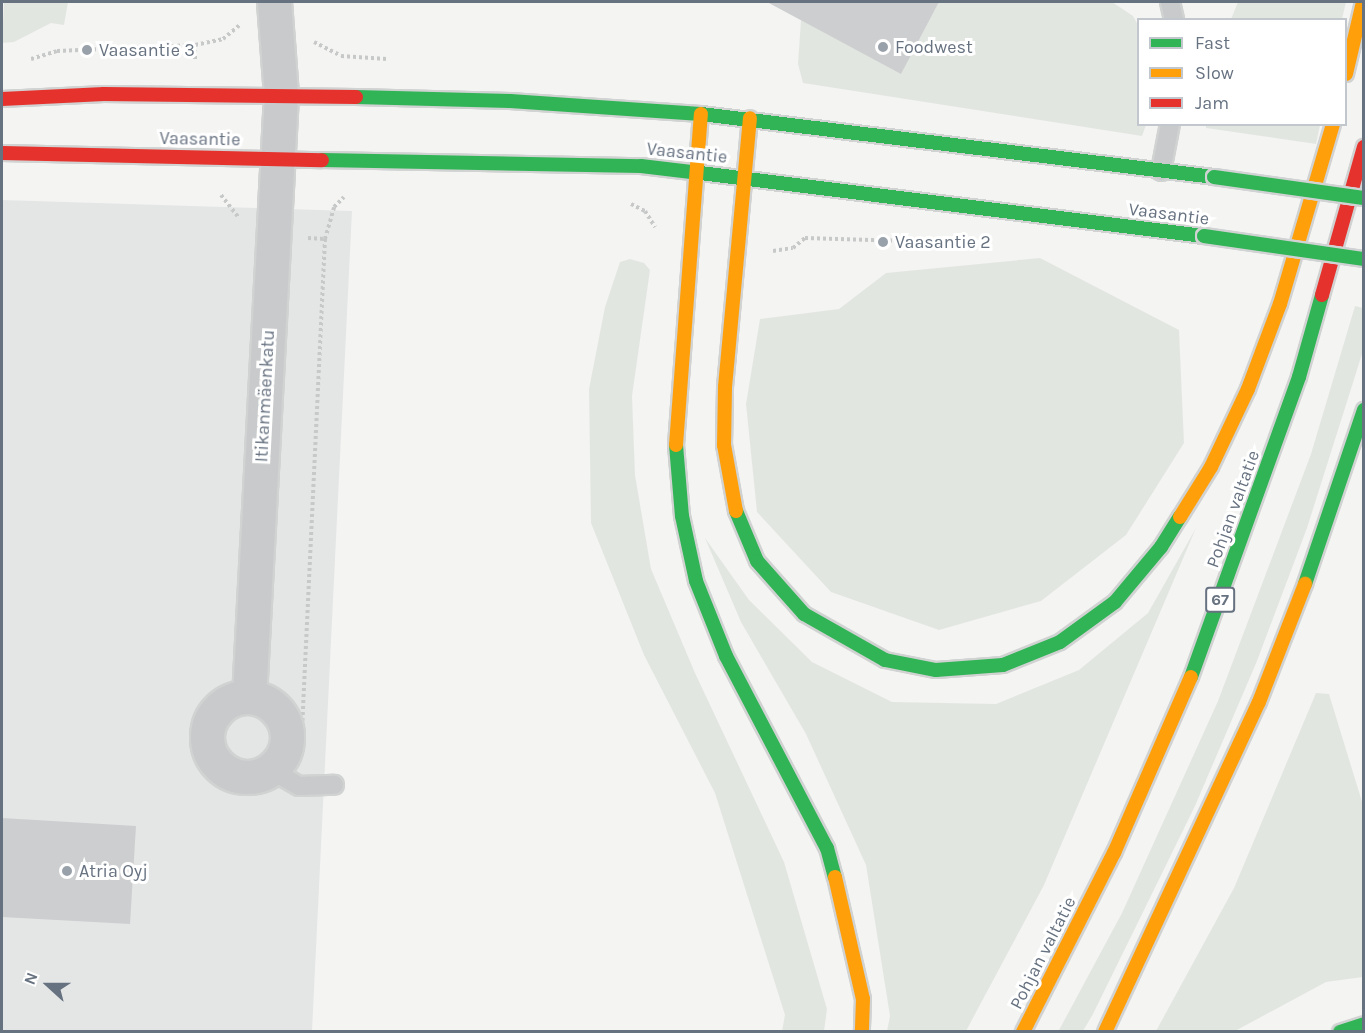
<!DOCTYPE html>
<html>
<head>
<meta charset="utf-8">
<style>
	body { margin:0 }
	#map { position:relative; width:1365px; height:1033px; overflow:hidden; background:#f4f4f3; font-family:Karla,sans-serif }
	div>[style] { position:absolute }
	[style*='--x'] { left:calc(var(--x)*1px); top:calc(var(--y)*1px); width:calc(var(--w)*1px); rotate:calc(var(--a)*1deg) }
	.built>* { inset:0; background:#e4e6e6 }
	.green>* { inset:0; background:#e2e6e1 }
	.building>* { inset:0; background:#cdcecf }
	.path>* { height:4px; margin-top:-2px; transform-origin:0; background:repeating-linear-gradient(90deg,#c7c8c8 0 3px,transparent 0 6px) }
	.roads { filter:drop-shadow(2px 0 #d1d2d2) drop-shadow(-2px 0 #d1d2d2) drop-shadow(0 2px #d1d2d2) drop-shadow(0 -2px #d1d2d2) }
	.lane>* { height:18px; margin:-9px; padding:0 9px; transform-origin:9px; border-radius:9px; background:#c9cacb }
	.street>* { height:33px; margin:-16.5px; padding:0 16.5px; transform-origin:16.5px; border-radius:16.5px; background:#c9cacb }
	.street>.ring { margin:-16.5px; padding:0; box-sizing:content-box; background:none; border:33px solid #c9cacb; border-radius:50% }
	.fast>* { height:14px; margin:-7px; padding:0 7px; transform-origin:7px; border-radius:7px; background:#30b455 }
	.slow>* { height:14px; margin:-7px; padding:0 7px; transform-origin:7px; border-radius:7px; background:#ff9f0a }
	.jam>* { height:14px; margin:-7px; padding:0 7px; transform-origin:7px; border-radius:7px; background:#e5322d }
	.bridges { filter:drop-shadow(2px 0 #d1d2d3) drop-shadow(-2px 0 #d1d2d3) drop-shadow(0 2px #d1d2d3) drop-shadow(0 -2px #d1d2d3) }
	.fast-bridge>* { height:14px; margin:-7px; padding:0 7px; transform-origin:7px; border-radius:7px; background:#30b455 }
	.dots>* { width:16px; height:16px; translate:-50% -50%; box-sizing:border-box; border:3px solid #fff; border-radius:50% }
	span { translate:-50% -50%; white-space:nowrap; text-align:center; line-height:1.15; -webkit-text-stroke:6px #fff; paint-order:stroke }
	.shield-label span { padding:2px 4px; background:#fff; border:2px solid; border-radius:4px; -webkit-text-stroke-width:0 }
	.shield-label { font-size:16px; color:#677281; font-weight:700 }
	.poi-label { font-size:18px; color:#677281 }
	.left { translate:0 -50%; text-align:left }
	.street-label { font-size:18px; color:#677281 }
	.frame { position:absolute; inset:0; border:3px solid #677281; pointer-events:none }
	.legend { position:absolute; left:1137px; top:18px; width:210px; height:108px; box-sizing:border-box; background:#fff; border:2px solid #c2c7cd; margin:0; padding:8px 10px; list-style:none; font-size:18px; color:#677281 }
	.legend li { display:flex; align-items:center; gap:12px; height:30px }
	.legend b { width:30px; border:2px solid #c2c7cd }
	.north { position:absolute; left:18px; top:955px; width:60px; height:60px; -webkit-text-stroke:4px #fff; paint-order:stroke; rotate:291deg; font-size:16px; font-weight:700; line-height:24px; text-align:center; color:#677281 }
	.north::after { content:''; display:block; margin:auto; width:21px; height:27px; background:#677281; clip-path:polygon(50% 0,100% 100%,50% 72%,0 100%) }
</style>
</head>
<body>
<div id="map">
	<div class="built">
		<i style="clip-path:polygon(2px 200px,352px 211px,312px 1031px,2px 1032px)"></i>
	</div>
	<div class="green">
		<i style="clip-path:polygon(4px 2px,68px 2px,64px 25px,51px 23px,14px 42px,2px 43px)"></i>
		<i style="clip-path:polygon(939px 2px,1112px 2px,1133px 16px,1138px 25px,1138px 124px,1146px 125px,1142px 136px,803px 83px,798px 64px,801px 20px,901px 73px)"></i>
		<i style="clip-path:polygon(1238px 2px,1346px 2px,1342px 19px,1231px 19px)"></i>
		<i style="clip-path:polygon(1206px 124px,1320px 125px,1316px 144px,1206px 128px)"></i>
		<i style="clip-path:polygon(1040px 258px,1179px 330px,1184px 443px,1126px 535px,1041px 601px,939px 630px,831px 592px,757px 512px,746px 404px,760px 319px,839px 309px,886px 273px)"></i>
		<i style="clip-path:polygon(630px 259px,644px 263px,650px 270px,632px 396px,635px 475px,651px 569px,695px 673px,784px 862px,827px 1009px,824px 1031px,782px 1031px,785px 1015px,715px 793px,644px 655px,591px 523px,589px 389px,605px 307px,620px 262px)"></i>
		<i style="clip-path:polygon(1355px 306px,1363px 308px,1363px 351px,1307px 528px,1257px 661px,1195px 806px,1093px 1014px,1083px 1031px,1058px 1032px,1122px 913px,1218px 701px,1311px 454px)"></i>
		<i style="clip-path:polygon(1196px 528px,1044px 885px,966px 1031px,887px 1031px,890px 1016px,866px 865px,806px 734px,741px 622px,705px 538px,749px 600px,812px 662px,892px 702px,996px 704px,1079px 670px,1148px 613px)"></i>
		<i style="clip-path:polygon(1316px 693px,1329px 694px,1363px 805px,1363px 977px,1326px 982px,1235px 1031px,1156px 1031px,1234px 888px)"></i>
	</div>
	<div class="building">
		<i style="clip-path:polygon(767px 2px,939px 2px,901px 74px)"></i>
		<i style="clip-path:polygon(2px 818px,136px 826px,130px 924px,2px 917px)"></i>
	</div>
	<div class="path">
		<i style="--x:314;--y:42;--w:30;--a:27"></i>
		<i style="--x:341;--y:56;--w:46;--a:3.7"></i>
		<i style="--x:31;--y:59;--w:27;--a:-17"></i>
		<i style="--x:57;--y:51;--w:138;--a:-2.5"></i>
		<i style="--x:195;--y:45;--w:29;--a:-12"></i>
		<i style="--x:223;--y:39;--w:23;--a:-40"></i>
		<i style="--x:195;--y:59;--w:14;--a:-90"></i>
		<i style="--x:221;--y:195;--w:28;--a:52"></i>
		<i style="--x:631;--y:204;--w:16;--a:27"></i>
		<i style="--x:645;--y:211;--w:19;--a:58"></i>
		<i style="--x:308;--y:238;--w:17;--a:3"></i>
		<i style="--x:773;--y:251;--w:20;--a:-9"></i>
		<i style="--x:793;--y:248;--w:16;--a:-40"></i>
		<i style="--x:805;--y:238;--w:133;--a:1.7"></i>
		<i style="--x:301;--y:751;--w:513;--a:-87.32"></i>
		<i style="--x:325;--y:239;--w:33;--a:-74"></i>
		<i style="--x:334;--y:207;--w:14;--a:-45"></i>
	</div>
	<div class="roads">
		<div class="lane">
			<i style="--x:1170;--y:2;--w:18;--a:77"></i>
			<i style="--x:1161;--y:171;--w:48;--a:-79.2"></i>
			<i style="--x:276;--y:766;--w:15;--a:53"></i>
			<i style="--x:285;--y:778;--w:16;--a:30"></i>
			<i style="--x:299;--y:786;--w:35;--a:-2"></i>
		</div>
		<div class="street">
			<i class="ring" style="left:207px;top:697px;width:47px;height:47px"></i>
			<i style="--x:249;--y:697;--w:603;--a:-86.96"></i>
			<i style="--x:281;--y:95;--w:93;--a:-94.3"></i>
		</div>
		<div class="fast">
			<i style="--x:356;--y:97;--w:154;--a:1.5"></i>
			<i style="--x:510;--y:101;--w:191;--a:3.9"></i>
			<i style="--x:701;--y:114;--w:517;--a:7"></i>
			<i style="--x:322;--y:160;--w:319;--a:1.1"></i>
			<i style="--x:641;--y:166;--w:59;--a:6.8"></i>
			<i style="--x:700;--y:173;--w:508;--a:7.13"></i>
			<i style="--x:676;--y:445;--w:71;--a:85.2"></i>
			<i style="--x:682;--y:516;--w:66;--a:77.8"></i>
			<i style="--x:696;--y:581;--w:81;--a:68.2"></i>
			<i style="--x:726;--y:656;--w:217;--a:62.3"></i>
			<i style="--x:827;--y:848;--w:30;--a:75"></i>
			<i style="--x:736;--y:511;--w:54;--a:67.2"></i>
			<i style="--x:757;--y:561;--w:71;--a:48.4"></i>
			<i style="--x:804;--y:614;--w:93;--a:29.6"></i>
			<i style="--x:885;--y:660;--w:52;--a:11.1"></i>
			<i style="--x:936;--y:670;--w:67;--a:-4.3"></i>
			<i style="--x:1003;--y:665;--w:61;--a:-22"></i>
			<i style="--x:1060;--y:642;--w:68;--a:-36"></i>
			<i style="--x:1115;--y:602;--w:72;--a:-50.1"></i>
			<i style="--x:1161;--y:547;--w:36;--a:-58"></i>
			<i style="--x:1305;--y:584;--w:184;--a:-71.3"></i>
			<i style="--x:1191;--y:677;--w:319;--a:-70.2"></i>
			<i style="--x:1299;--y:377;--w:85;--a:-74.3"></i>
			<i style="--x:1340;--y:1032;--w:25;--a:-18"></i>
		</div>
		<div class="slow">
			<i style="--x:1346;--y:74;--w:74;--a:-76.7"></i>
			<i style="--x:676;--y:445;--w:332;--a:-85.7"></i>
			<i style="--x:736;--y:511;--w:67;--a:-100.3"></i>
			<i style="--x:724;--y:445;--w:58;--a:-89"></i>
			<i style="--x:725;--y:387;--w:270;--a:-84.7"></i>
			<i style="--x:1180;--y:517;--w:59;--a:-58.2"></i>
			<i style="--x:1211;--y:467;--w:86;--a:-64.6"></i>
			<i style="--x:1248;--y:389;--w:91;--a:-69.4"></i>
			<i style="--x:1280;--y:304;--w:188;--a:-73.6"></i>
			<i style="--x:835;--y:877;--w:125;--a:77.1"></i>
			<i style="--x:863;--y:999;--w:33;--a:92"></i>
			<i style="--x:1023;--y:1032;--w:201;--a:-63.1"></i>
			<i style="--x:1114;--y:853;--w:192;--a:-66.4"></i>
			<i style="--x:1105;--y:1032;--w:364;--a:-65"></i>
			<i style="--x:1259;--y:702;--w:127;--a:-68.7"></i>
		</div>
		<div class="jam">
			<i style="--x:2;--y:99;--w:102;--a:-2.8"></i>
			<i style="--x:104;--y:94;--w:252;--a:0.7"></i>
			<i style="--x:2;--y:153;--w:320;--a:1.3"></i>
			<i style="--x:1322;--y:295;--w:154;--a:-74.2"></i>
		</div>
	</div>
	<div class="bridges">
		<div class="fast-bridge">
			<i style="--x:1214;--y:177;--w:151;--a:8"></i>
			<i style="--x:1204;--y:236;--w:162;--a:8.2"></i>
		</div>
	</div>
	<div class="dots">
		<i style="left:883px;top:47px;background:#98a0a9"></i>
		<i style="left:87px;top:50px;background:#98a0a9"></i>
		<i style="left:883px;top:242px;background:#98a0a9"></i>
		<i style="left:67px;top:871px;background:#98a0a9"></i>
	</div>
	<div class="shield-label">
		<span style="left:1220px;top:600px">67</span>
	</div>
	<div class="poi-label">
		<span class="left" style="left:895px;top:47px">Foodwest</span>
		<span class="left" style="left:99px;top:50px">Vaasantie 3</span>
		<span class="left" style="left:895px;top:242px">Vaasantie 2</span>
		<span class="left" style="left:79px;top:871px">Atria Oyj</span>
	</div>
	<div class="street-label">
		<span style="left:200px;top:139px;rotate:1deg">Vaasantie</span>
		<span style="left:687px;top:153px;rotate:6deg">Vaasantie</span>
		<span style="left:1169px;top:214px;rotate:7deg">Vaasantie</span>
		<span style="left:265px;top:396px;rotate:-87deg">Itikanmäenkatu</span>
		<span style="left:1233px;top:509px;rotate:-70deg">Pohjan valtatie</span>
		<span style="left:1043px;top:953px;rotate:-63deg">Pohjan valtatie</span>
	</div>
	<div class="frame"></div>
	<ul class="legend">
	<li><b style="height:8px;background:#30b455"></b>Fast</li>
	<li><b style="height:8px;background:#ff9f0a"></b>Slow</li>
	<li><b style="height:8px;background:#e5322d"></b>Jam</li>
	</ul>
	<div class="north">N</div>
</div>
</body>
</html>
